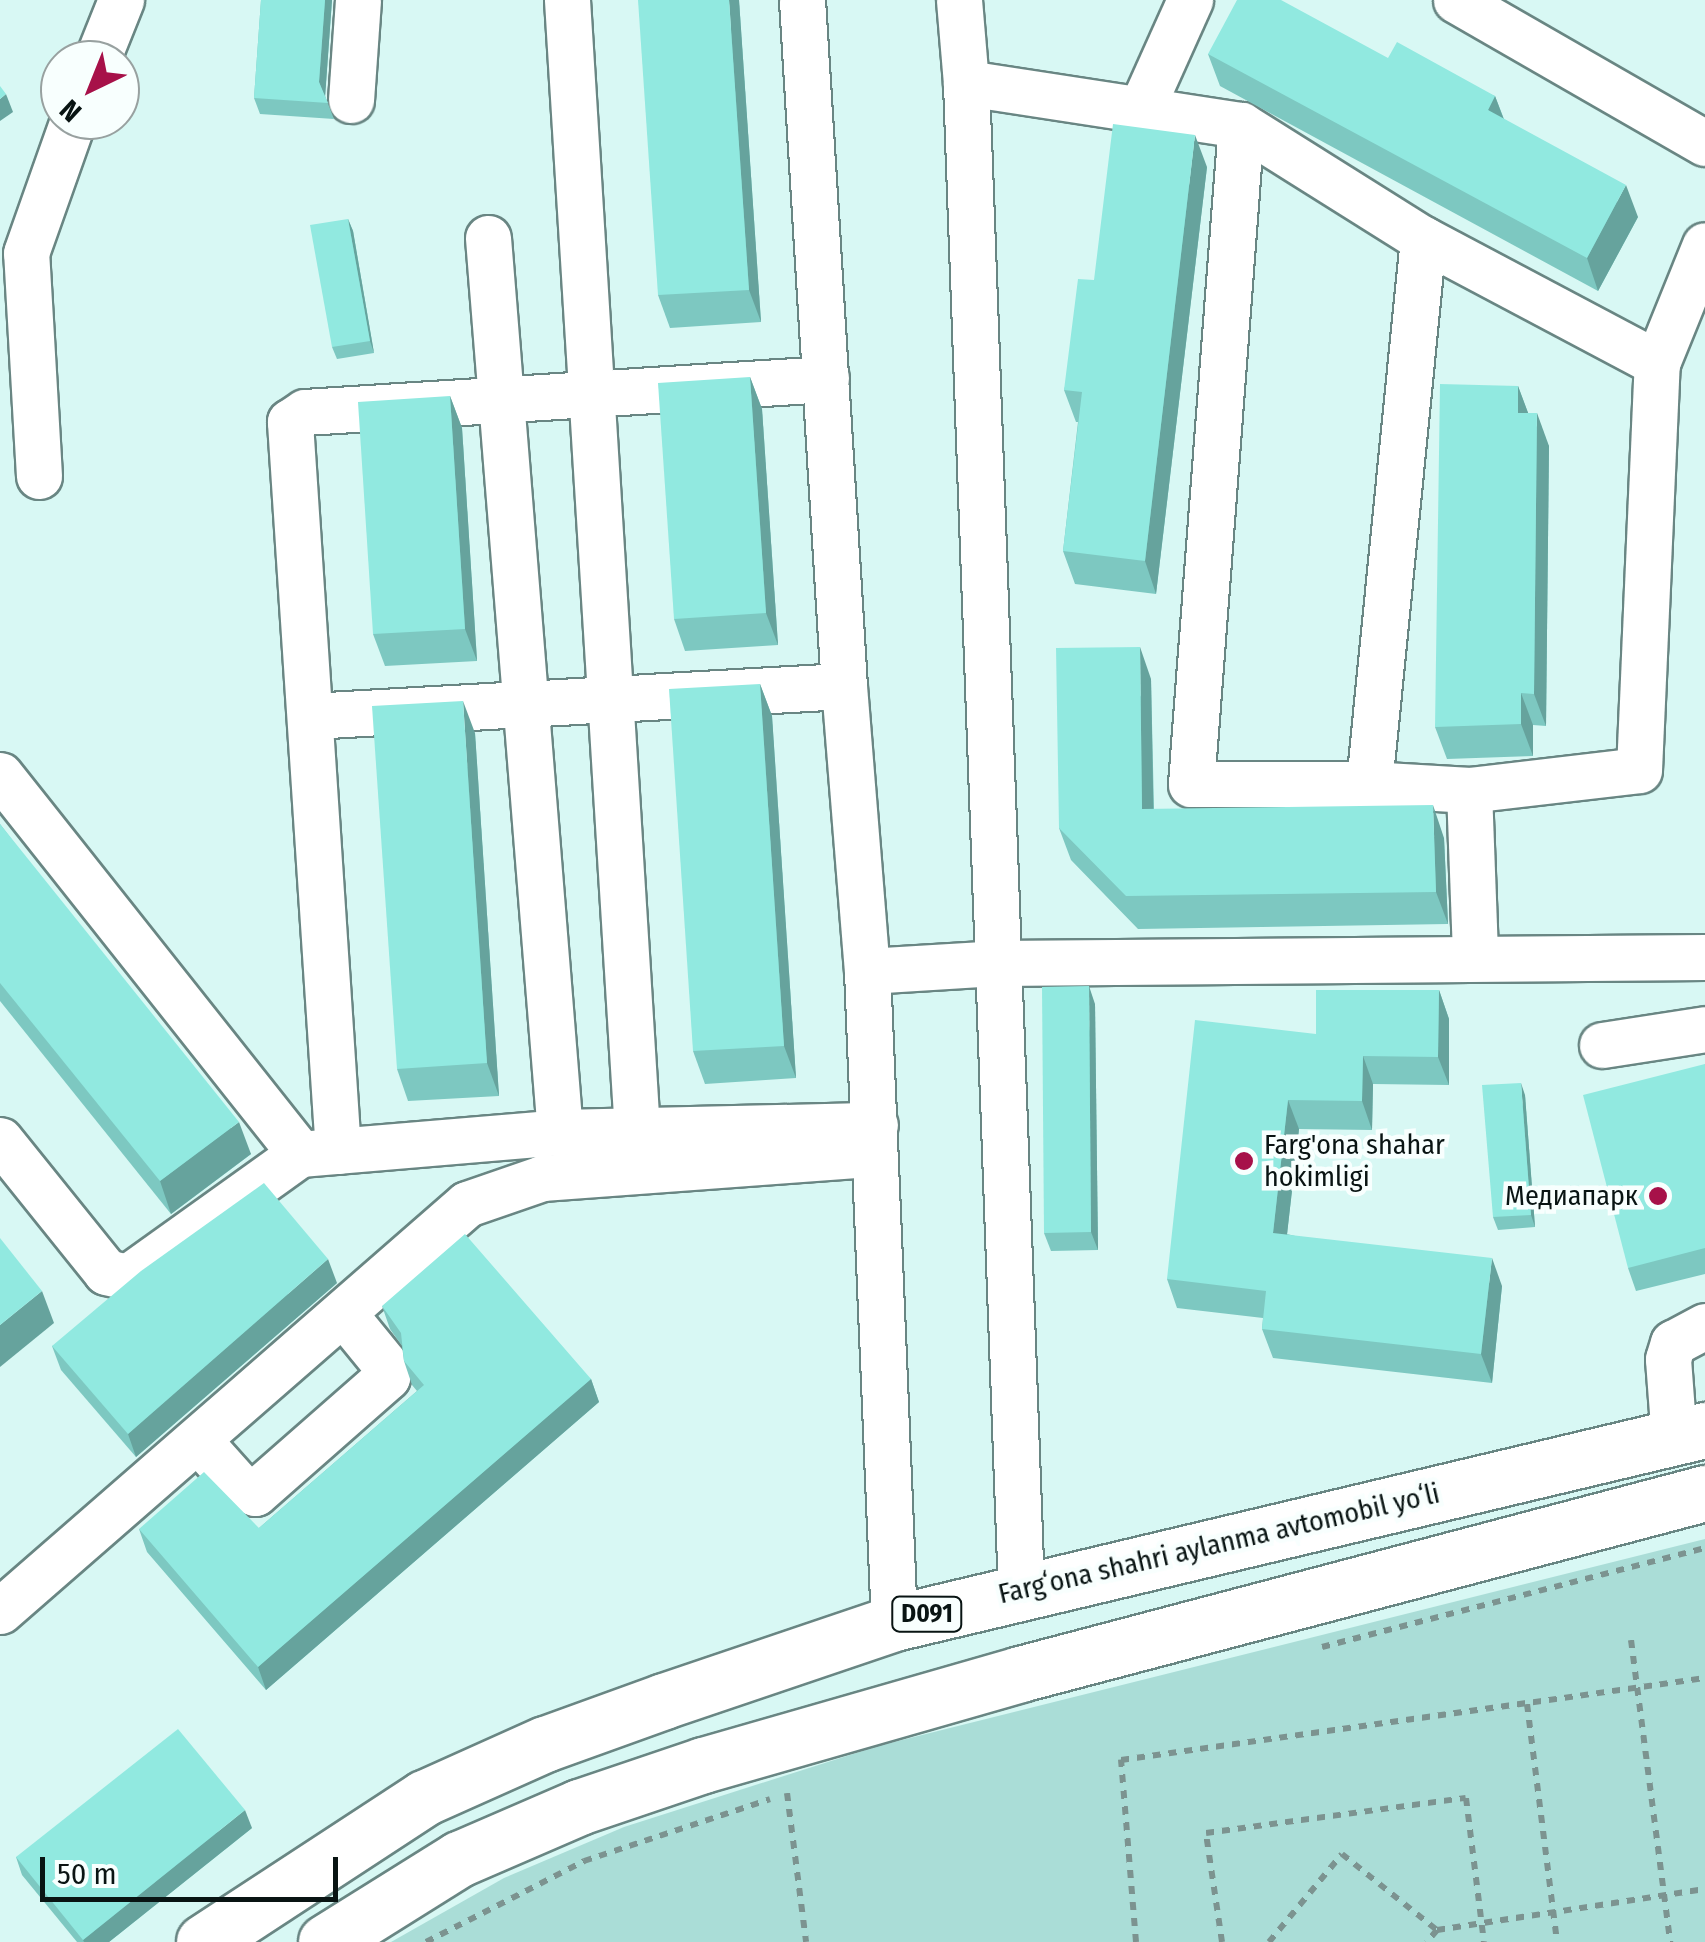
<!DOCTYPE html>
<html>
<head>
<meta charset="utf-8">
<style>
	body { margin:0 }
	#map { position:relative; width:1705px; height:1942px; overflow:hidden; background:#d8f8f4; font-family:"Fira Sans Condensed",sans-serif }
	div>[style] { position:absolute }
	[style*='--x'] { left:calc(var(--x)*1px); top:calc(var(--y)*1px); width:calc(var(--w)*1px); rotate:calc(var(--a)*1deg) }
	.green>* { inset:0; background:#aaddd7 }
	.path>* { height:6px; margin-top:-3px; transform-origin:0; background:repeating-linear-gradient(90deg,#7c9390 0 8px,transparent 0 16px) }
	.roads { filter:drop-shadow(2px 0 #698683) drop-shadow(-2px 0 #698683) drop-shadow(0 2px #698683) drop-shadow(0 -2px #698683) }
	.minor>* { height:45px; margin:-22.5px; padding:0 22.5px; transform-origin:22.5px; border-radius:22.5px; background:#fff }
	.highway>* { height:55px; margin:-27.5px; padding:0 27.5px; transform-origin:27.5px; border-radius:27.5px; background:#fff }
	.wall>* { inset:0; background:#7dc8c1 }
	.shaded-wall>* { inset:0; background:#66a39d }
	.building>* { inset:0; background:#91e9e0 }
	.dots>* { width:28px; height:28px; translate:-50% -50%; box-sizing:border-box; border:5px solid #f8fffe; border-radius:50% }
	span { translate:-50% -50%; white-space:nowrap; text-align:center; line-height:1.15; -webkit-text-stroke:9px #f8fffe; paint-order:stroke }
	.shield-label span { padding:2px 8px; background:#f8fffe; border:2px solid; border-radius:8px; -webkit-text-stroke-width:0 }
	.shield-label { font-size:25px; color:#091413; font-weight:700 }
	.poi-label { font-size:28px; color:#091413 }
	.left { translate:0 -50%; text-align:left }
	.right { translate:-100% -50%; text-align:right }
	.street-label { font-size:28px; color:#091413 }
	.north { position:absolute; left:40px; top:40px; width:100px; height:100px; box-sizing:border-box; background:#f8fffe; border:2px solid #98a1a0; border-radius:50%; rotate:223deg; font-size:28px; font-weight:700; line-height:40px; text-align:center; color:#091413 }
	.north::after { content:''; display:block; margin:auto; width:35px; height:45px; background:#a71149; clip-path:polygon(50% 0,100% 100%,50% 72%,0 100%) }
	.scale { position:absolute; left:40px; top:1857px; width:298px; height:45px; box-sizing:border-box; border:5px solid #091413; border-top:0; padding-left:12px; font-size:30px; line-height:35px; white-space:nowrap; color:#091413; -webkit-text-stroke:8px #f8fffe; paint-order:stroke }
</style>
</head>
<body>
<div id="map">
	<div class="green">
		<i style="clip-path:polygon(1705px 1539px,1705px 1942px,391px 1942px,504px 1878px,624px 1827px,878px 1746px)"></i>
	</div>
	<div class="path">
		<i style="--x:1631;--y:1640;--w:305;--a:82.6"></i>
		<i style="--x:1322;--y:1647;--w:396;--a:-14.5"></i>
		<i style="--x:1527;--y:1704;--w:240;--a:82.8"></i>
		<i style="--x:787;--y:1793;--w:150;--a:82.7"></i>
		<i style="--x:1437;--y:1930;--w:271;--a:-8.7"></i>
		<i style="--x:426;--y:1942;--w:178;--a:-27.1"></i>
		<i style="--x:584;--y:1861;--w:196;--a:-18.4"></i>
		<i style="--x:1136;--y:1942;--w:183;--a:-94.7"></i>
		<i style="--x:1121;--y:1760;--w:590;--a:-7.99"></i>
		<i style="--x:1222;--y:1942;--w:110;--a:-98.4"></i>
		<i style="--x:1206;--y:1833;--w:262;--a:-7.7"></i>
		<i style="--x:1466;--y:1798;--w:145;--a:82.9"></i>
		<i style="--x:1269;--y:1942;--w:114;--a:-50.3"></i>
		<i style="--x:1342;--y:1854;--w:122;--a:38.7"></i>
		<i style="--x:1437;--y:1930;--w:16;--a:130"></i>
	</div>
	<div class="roads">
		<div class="minor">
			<i style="--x:567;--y:0;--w:1133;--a:86.46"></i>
			<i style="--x:802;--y:0;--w:687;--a:86.5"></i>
			<i style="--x:844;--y:686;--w:286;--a:85.4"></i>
			<i style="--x:867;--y:971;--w:653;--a:87.63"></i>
			<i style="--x:959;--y:0;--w:83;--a:85.2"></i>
			<i style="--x:966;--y:83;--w:1508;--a:87.91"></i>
			<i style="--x:1456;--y:0;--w:287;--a:29.9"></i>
			<i style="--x:97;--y:60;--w:65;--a:-68.2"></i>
			<i style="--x:966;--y:83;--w:278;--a:8.7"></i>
			<i style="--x:1241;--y:125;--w:215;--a:32.1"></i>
			<i style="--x:1423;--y:239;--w:548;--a:95.66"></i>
			<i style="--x:1369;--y:784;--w:100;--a:3.4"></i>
			<i style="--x:1469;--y:790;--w:167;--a:87.9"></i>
			<i style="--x:351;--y:100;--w:100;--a:-86"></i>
			<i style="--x:1141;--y:109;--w:120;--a:-65.8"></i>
			<i style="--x:1241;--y:125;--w:661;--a:94.34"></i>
			<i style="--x:1191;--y:784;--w:178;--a:0"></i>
			<i style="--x:488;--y:238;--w:897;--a:85.4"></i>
			<i style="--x:1423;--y:239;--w:265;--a:27.9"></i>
			<i style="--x:39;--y:476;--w:223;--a:-93.3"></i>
			<i style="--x:26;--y:253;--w:141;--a:-70.5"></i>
			<i style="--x:310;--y:716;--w:535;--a:-3.22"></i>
			<i style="--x:0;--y:775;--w:483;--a:51.6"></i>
			<i style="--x:300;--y:1154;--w:261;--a:-4.8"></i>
			<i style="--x:560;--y:1132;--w:315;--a:-1.3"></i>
			<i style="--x:1469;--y:790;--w:171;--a:-6.7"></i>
			<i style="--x:1639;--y:770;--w:407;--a:-87.5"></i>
			<i style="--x:1657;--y:363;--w:127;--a:-67.9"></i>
			<i style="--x:867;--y:971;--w:129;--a:-3.5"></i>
			<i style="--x:996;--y:963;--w:709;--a:-0.48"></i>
			<i style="--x:1602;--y:1045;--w:104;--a:-8.8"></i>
			<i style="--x:0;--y:1140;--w:169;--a:51.2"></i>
			<i style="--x:106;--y:1272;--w:23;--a:13"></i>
			<i style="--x:128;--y:1277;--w:211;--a:-35.6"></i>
			<i style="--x:338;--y:1151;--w:731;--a:-93.77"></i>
			<i style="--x:290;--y:422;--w:18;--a:-34"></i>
			<i style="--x:305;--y:412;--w:522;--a:-3.62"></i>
			<i style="--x:1674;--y:1439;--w:80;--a:-94.3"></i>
			<i style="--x:1668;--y:1359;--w:17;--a:-73"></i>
			<i style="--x:1673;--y:1343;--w:36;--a:-28"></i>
			<i style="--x:199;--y:1441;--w:62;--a:48.3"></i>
			<i style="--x:240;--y:1487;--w:16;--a:22"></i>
			<i style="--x:255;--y:1493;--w:176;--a:-41.3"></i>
			<i style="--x:387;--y:1377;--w:14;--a:-102"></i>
			<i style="--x:384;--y:1363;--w:63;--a:-129.2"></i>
			<i style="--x:0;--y:1611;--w:619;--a:-41.07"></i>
			<i style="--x:467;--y:1204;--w:79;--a:-19.1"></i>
			<i style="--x:542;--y:1178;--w:328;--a:-4.2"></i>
		</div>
		<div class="highway">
			<i style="--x:204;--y:1942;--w:263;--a:-33.2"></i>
			<i style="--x:424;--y:1798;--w:133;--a:-24.1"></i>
			<i style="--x:545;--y:1744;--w:127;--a:-19.9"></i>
			<i style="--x:664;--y:1701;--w:243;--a:-18.7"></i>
			<i style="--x:894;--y:1623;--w:834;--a:-13.39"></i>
			<i style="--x:326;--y:1942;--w:157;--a:-32"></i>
			<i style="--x:459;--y:1859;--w:131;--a:-23.4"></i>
			<i style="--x:579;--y:1807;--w:131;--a:-18.7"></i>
			<i style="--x:703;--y:1765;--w:330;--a:-16"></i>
			<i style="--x:1020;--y:1674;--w:709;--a:-14.8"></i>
		</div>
	</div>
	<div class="wall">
		<i style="clip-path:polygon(261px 0,332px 0,325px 96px,334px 119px,260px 114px,254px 98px)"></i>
		<i style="clip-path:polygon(739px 0,761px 322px,670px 328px,658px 295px)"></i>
		<i style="clip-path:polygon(1208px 54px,1388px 58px,1495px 96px,1504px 119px,1638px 217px,1598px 291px,1220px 86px)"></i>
		<i style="clip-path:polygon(1207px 167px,1156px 594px,1075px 584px,1063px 551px,1078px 422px,1076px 422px,1064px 390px,1094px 280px)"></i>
		<i style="clip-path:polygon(348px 219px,353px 231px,374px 353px,337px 359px,332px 347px)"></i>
		<i style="clip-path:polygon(750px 377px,762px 409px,778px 645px,685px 651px,674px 619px)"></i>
		<i style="clip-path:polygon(1518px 386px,1528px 413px,1549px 446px,1546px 726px,1533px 725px,1533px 756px,1447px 759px,1435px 727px)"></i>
		<i style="clip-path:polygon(450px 396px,462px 428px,477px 661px,385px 666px,373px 634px)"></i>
		<i style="clip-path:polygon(1151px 679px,1154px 809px,1444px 838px,1448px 924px,1138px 929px,1071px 860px,1059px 828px)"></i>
		<i style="clip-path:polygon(760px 684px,772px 716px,796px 1078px,705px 1084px,693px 1051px)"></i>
		<i style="clip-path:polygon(475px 733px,499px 1096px,408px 1101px,397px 1069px)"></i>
		<i style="clip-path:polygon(0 824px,251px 1154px,171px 1214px,0 1001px)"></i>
		<i style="clip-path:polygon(1439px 990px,1449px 1019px,1449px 1085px,1373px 1084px,1372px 1130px,1299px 1129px,1287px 1234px,1502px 1286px,1492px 1383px,1273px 1358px,1262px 1329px,1263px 1318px,1177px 1308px,1167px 1279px,1316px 1034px)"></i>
		<i style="clip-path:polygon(1095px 1004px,1098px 1250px,1051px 1251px,1044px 1233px)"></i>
		<i style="clip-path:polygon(1705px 1064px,1705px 1274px,1636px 1291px,1628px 1268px)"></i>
		<i style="clip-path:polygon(1525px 1095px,1535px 1227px,1498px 1230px,1493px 1217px)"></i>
		<i style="clip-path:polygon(337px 1283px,136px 1457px,61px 1370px,52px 1346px)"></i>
		<i style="clip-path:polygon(382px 1306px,591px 1379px,599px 1402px,266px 1690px,147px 1552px,139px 1529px,259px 1528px,417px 1391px,412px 1385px,404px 1361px,402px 1346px,390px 1329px)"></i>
		<i style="clip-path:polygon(252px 1828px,109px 1942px,77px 1942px,22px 1875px,16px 1857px)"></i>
	</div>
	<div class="shaded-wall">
		<i style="clip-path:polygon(325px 0,332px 0,325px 98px,319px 82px)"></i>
		<i style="clip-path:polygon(729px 0,739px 0,761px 322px,749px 290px)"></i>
		<i style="clip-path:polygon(6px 94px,13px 112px,0 121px,0 99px)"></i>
		<i style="clip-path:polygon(1495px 96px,1507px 128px,1488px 110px)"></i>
		<i style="clip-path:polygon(1195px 135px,1207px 167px,1156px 594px,1145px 561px)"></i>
		<i style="clip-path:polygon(1626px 185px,1638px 217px,1598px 291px,1587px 258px)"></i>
		<i style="clip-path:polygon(348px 219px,353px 231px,374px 353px,370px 341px)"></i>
		<i style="clip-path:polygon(750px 377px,762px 409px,778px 645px,766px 613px)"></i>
		<i style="clip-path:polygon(1518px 386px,1530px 418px,1518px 413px)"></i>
		<i style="clip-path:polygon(450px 396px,462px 428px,477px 661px,465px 629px)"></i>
		<i style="clip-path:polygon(1537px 413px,1549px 446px,1546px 726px,1534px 694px)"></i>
		<i style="clip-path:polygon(1140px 647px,1151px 679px,1154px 841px,1142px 809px)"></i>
		<i style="clip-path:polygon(760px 684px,772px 716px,796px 1078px,784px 1046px)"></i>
		<i style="clip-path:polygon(1521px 693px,1533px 725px,1533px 756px,1521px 724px)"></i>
		<i style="clip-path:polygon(463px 701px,475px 733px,499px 1096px,487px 1063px)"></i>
		<i style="clip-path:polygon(1433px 805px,1444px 838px,1448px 924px,1436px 892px)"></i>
		<i style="clip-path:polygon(1089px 986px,1095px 1004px,1098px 1250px,1091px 1232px)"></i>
		<i style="clip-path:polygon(1439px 990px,1449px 1019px,1449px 1085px,1438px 1057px)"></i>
		<i style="clip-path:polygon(1363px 1056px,1373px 1084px,1372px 1130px,1362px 1101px)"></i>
		<i style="clip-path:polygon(1521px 1083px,1525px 1095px,1535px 1227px,1531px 1215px)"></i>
		<i style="clip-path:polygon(1288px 1100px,1299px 1129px,1284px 1261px,1273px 1233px)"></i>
		<i style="clip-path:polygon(239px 1122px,251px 1154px,171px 1214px,160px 1181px)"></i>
		<i style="clip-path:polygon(1492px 1258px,1502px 1286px,1492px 1383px,1481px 1354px)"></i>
		<i style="clip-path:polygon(328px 1259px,337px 1283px,136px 1457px,128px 1434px)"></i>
		<i style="clip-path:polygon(42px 1291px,54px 1323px,0 1367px,0 1325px)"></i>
		<i style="clip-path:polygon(591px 1379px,599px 1402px,266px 1690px,258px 1667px)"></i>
		<i style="clip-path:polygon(245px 1810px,252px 1828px,109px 1942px,84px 1942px,83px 1940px)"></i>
	</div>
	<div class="building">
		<i style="clip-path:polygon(261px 0,325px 0,319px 82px,328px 103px,254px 98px)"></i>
		<i style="clip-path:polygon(638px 0,729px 0,749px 290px,658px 295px)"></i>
		<i style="clip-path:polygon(1237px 0,1281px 0,1388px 58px,1397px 42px,1495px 96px,1488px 110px,1626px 185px,1587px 258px,1208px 54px)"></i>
		<i style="clip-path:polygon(0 86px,6px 94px,0 99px)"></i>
		<i style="clip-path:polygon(1113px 124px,1195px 135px,1145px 561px,1063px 551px,1082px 392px,1064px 390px,1078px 279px,1094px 280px)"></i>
		<i style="clip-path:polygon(348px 219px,370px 341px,332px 347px,310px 225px)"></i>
		<i style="clip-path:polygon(750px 377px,766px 613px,674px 619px,658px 383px)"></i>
		<i style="clip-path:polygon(1440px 384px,1518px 386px,1518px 413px,1537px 413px,1534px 694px,1521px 693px,1521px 724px,1435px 727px)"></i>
		<i style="clip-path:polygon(450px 396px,465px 629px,373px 634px,358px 402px)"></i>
		<i style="clip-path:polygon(1140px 647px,1142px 809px,1433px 805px,1436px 892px,1126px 896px,1059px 828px,1056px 648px)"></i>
		<i style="clip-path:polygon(760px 684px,784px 1046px,693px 1051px,669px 689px)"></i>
		<i style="clip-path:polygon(463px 701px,487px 1063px,397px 1069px,372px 706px)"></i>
		<i style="clip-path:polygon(0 824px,239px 1122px,160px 1181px,0 983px)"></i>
		<i style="clip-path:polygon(1089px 986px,1091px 1232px,1044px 1233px,1042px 987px)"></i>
		<i style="clip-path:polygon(1316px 990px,1439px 990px,1438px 1057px,1363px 1056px,1362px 1101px,1288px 1100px,1273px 1233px,1492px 1258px,1481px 1354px,1262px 1329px,1266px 1291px,1167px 1279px,1195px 1020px,1316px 1034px)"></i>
		<i style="clip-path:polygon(1705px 1064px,1705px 1248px,1628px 1268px,1583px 1095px)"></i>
		<i style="clip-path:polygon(1521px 1083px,1531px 1215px,1493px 1217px,1482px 1085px)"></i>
		<i style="clip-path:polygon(264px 1183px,328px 1259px,128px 1434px,52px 1346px,141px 1271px)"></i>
		<i style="clip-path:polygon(465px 1234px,591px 1379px,258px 1667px,139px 1529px,204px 1472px,259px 1528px,424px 1385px,404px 1361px,401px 1333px,382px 1306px)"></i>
		<i style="clip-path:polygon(0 1238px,42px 1291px,0 1325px)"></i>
		<i style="clip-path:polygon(178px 1729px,245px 1810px,83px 1940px,16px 1857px)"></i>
	</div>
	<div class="dots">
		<i style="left:1244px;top:1161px;background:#a71149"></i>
		<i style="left:1658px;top:1196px;background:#a71149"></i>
	</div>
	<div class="shield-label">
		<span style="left:927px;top:1614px">D091</span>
	</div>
	<div class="poi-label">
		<span class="left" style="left:1264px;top:1161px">Farg'ona shahar<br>hokimligi</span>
		<span class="right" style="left:1638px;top:1196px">Медиапарк</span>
	</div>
	<div class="street-label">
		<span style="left:1219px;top:1544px;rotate:-13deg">Fargʻona shahri aylanma avtomobil yoʻli</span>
	</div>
	<div class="north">N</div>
	<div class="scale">50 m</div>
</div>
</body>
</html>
